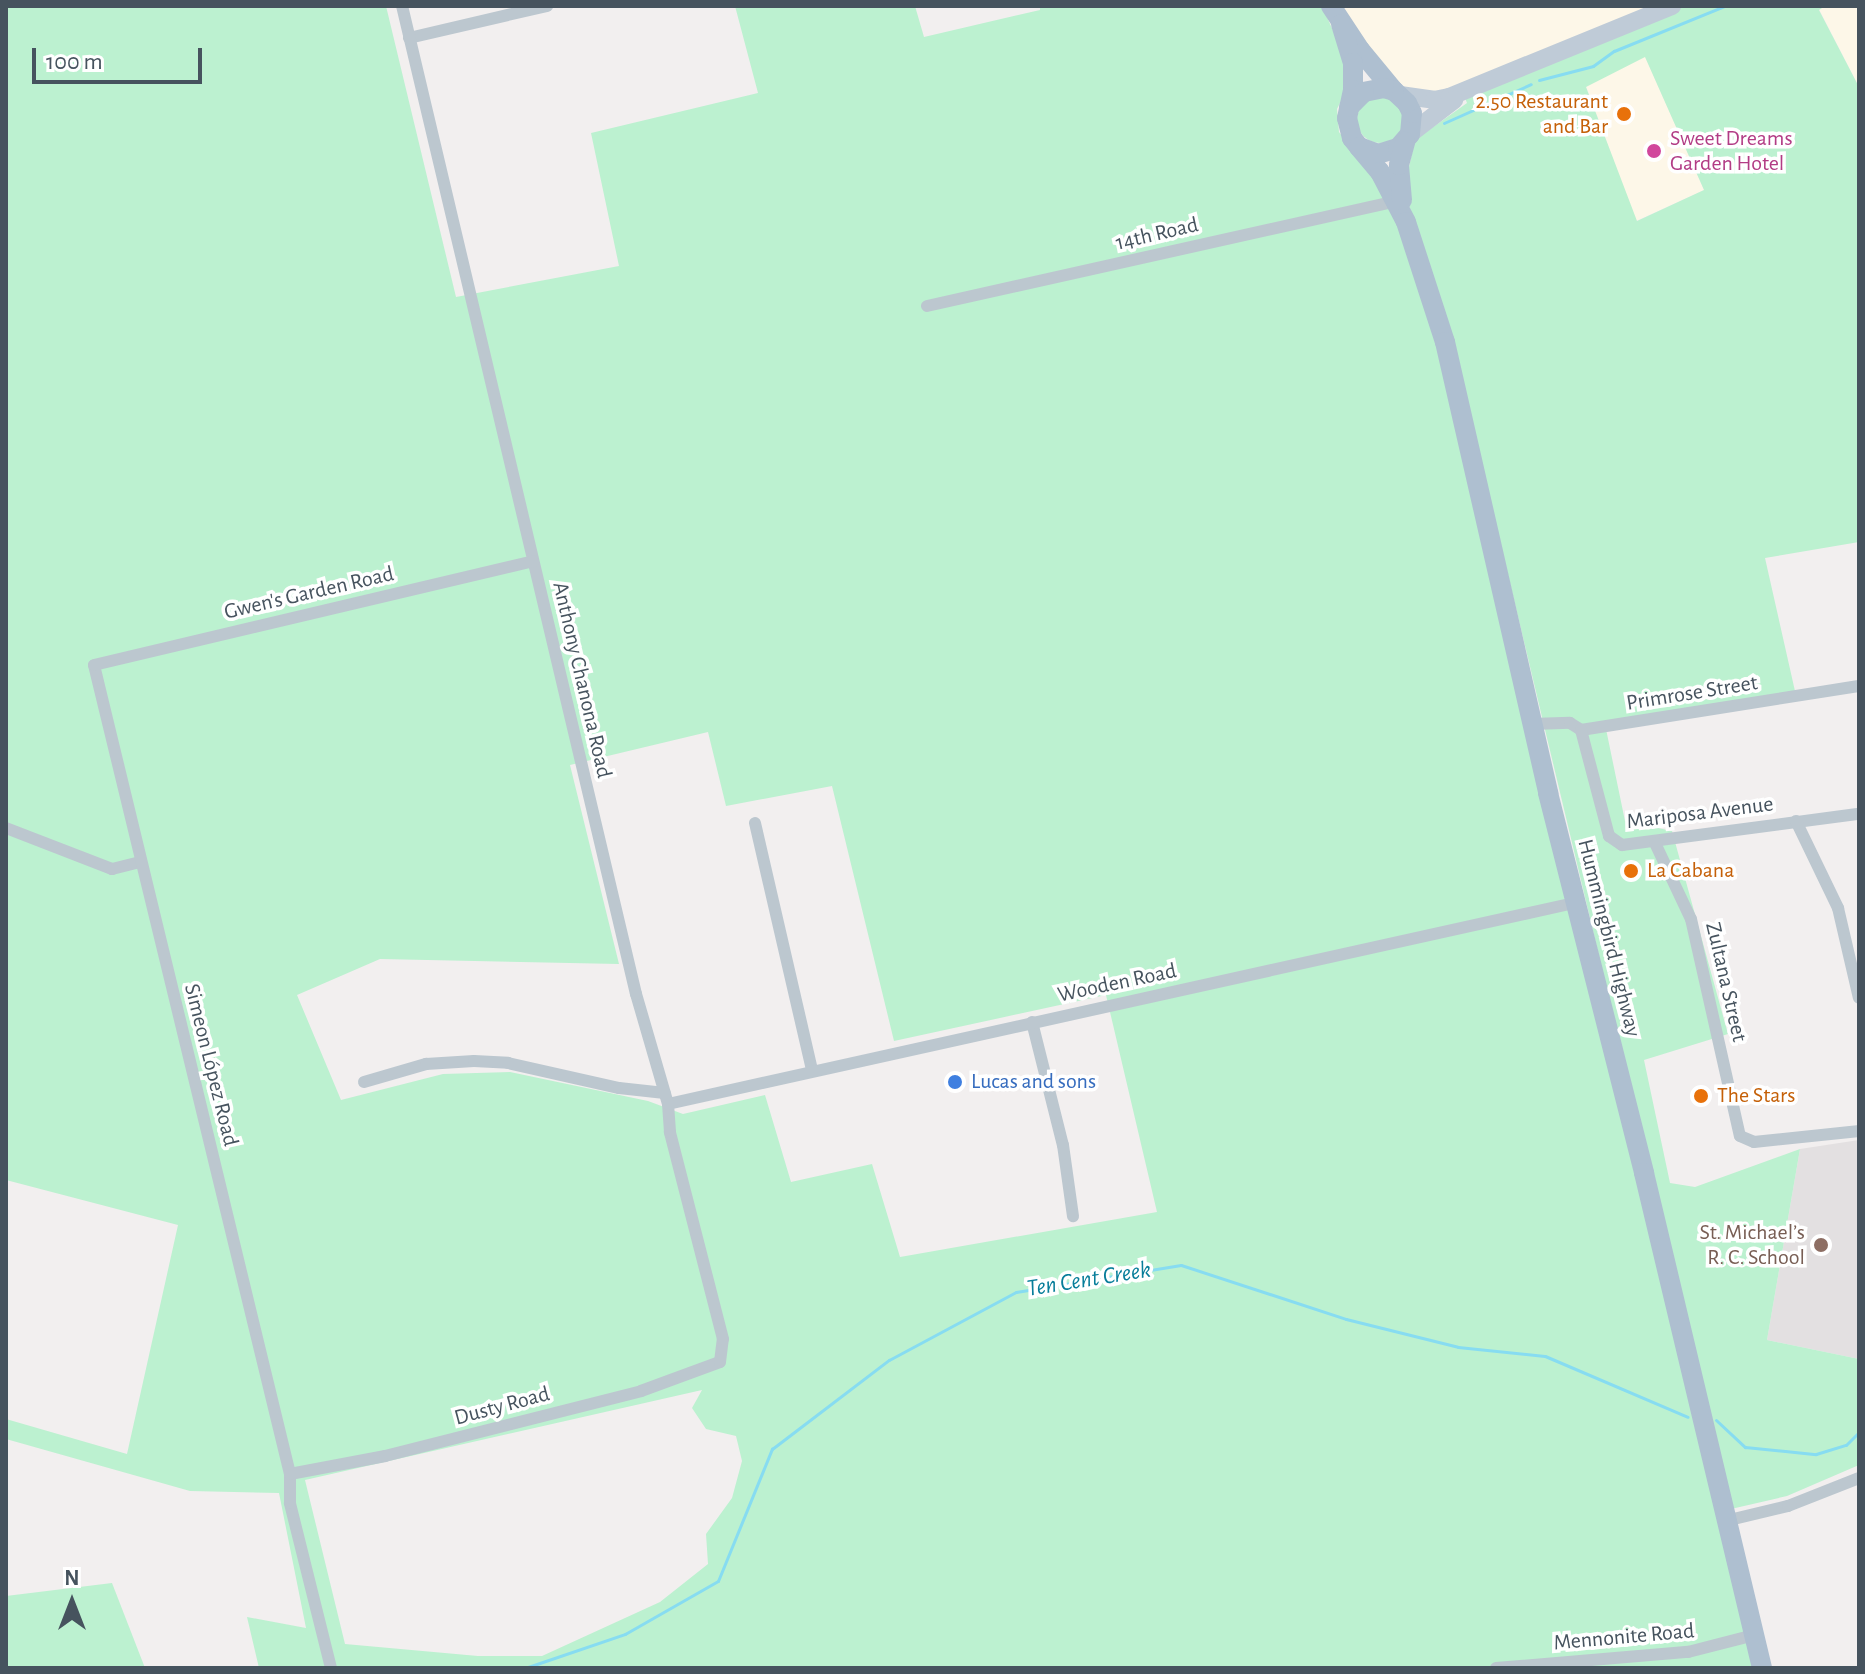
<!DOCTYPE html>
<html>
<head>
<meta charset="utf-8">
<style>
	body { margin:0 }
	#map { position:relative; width:1865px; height:1674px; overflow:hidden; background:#f2efef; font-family:"Alegreya Sans",sans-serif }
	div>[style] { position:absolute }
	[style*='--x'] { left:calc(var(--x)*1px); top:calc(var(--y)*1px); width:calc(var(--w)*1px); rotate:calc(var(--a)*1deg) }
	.commercial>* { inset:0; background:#fdf7e8 }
	.education>* { inset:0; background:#e3e0e1 }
	.green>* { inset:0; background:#bcf1d0 }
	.round { border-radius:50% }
	.stream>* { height:3px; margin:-1.5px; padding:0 1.5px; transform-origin:1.5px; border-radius:1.5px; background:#87dcf1 }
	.street>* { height:12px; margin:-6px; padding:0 6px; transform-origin:6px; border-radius:6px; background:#bcc7cf }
	.secondary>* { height:18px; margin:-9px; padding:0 9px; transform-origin:9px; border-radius:9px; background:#bfcbd7 }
	.primary>* { height:20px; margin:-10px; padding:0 10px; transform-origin:10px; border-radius:10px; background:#aebfd0 }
	.dots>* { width:22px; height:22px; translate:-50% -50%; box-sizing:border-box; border:4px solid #fff; border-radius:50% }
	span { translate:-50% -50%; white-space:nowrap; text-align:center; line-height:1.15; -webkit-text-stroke:7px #fff; paint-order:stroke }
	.food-label { font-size:22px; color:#c56008 }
	.right { translate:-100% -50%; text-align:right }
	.left { translate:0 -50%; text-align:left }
	.hotel-label { font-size:22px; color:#b23c85 }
	.street-label { font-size:22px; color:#46535e }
	.shop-label { font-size:22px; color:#366cbe }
	.education-label { font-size:22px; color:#785e54 }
	.water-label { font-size:24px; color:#077d9a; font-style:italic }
	.frame { position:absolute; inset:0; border:8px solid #46535e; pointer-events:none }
	.north { position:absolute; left:32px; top:1562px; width:80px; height:80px; -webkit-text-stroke:6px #fff; paint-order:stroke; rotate:0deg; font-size:22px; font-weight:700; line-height:32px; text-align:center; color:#46535e }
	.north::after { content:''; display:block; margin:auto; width:28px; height:36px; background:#46535e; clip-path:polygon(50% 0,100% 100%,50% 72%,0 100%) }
	.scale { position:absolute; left:32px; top:48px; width:170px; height:36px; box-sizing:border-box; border:4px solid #46535e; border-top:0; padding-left:10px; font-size:24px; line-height:28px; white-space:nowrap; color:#46535e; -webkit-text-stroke:6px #fff; paint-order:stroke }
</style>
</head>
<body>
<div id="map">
	<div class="commercial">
		<i style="clip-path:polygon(1338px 6px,1653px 6px,1446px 94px,1409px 90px,1384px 70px)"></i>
		<i style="clip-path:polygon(1825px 6px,1859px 6px,1859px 87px,1819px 9px)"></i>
		<i style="clip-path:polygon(1645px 56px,1704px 190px,1636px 221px,1586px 86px)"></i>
	</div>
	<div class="education">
		<i style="clip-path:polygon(1859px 1140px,1859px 1359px,1767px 1340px,1800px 1149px)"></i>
	</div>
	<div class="green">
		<i style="clip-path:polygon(evenodd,6px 6px,386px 6px,456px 297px,619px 266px,591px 133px,758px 93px,735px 6px,915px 6px,924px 37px,1040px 10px,1040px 6px,1322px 6px,1347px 62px,1345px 93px,1337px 109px,1339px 132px,1389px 198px,1444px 370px,1753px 1668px,259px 1668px,247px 1617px,306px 1628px,279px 1493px,190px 1491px,6px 1439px,6px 1419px,127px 1454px,178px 1225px,6px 1180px,6px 6px,708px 732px,726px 806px,832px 786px,894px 1041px,1106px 995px,1157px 1212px,900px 1257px,872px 1164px,791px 1182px,765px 1095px,683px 1114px,648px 1101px,510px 1072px,443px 1074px,341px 1100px,297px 995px,380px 959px,619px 964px,570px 765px,708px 732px,6px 6px,702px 1390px,692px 1408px,706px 1429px,736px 1436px,742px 1461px,732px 1498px,706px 1534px,708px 1564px,660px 1602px,542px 1656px,478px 1656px,345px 1644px,305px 1480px,702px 1390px)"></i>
		<i style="clip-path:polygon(evenodd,1653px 6px,1825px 6px,1819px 10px,1859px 87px,1859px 542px,1765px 558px,1797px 700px,1606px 729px,1625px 821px,1672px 831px,1728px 1034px,1644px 1060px,1670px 1183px,1695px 1187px,1800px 1149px,1767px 1340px,1859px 1359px,1859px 1465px,1787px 1496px,1731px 1509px,1458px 365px,1404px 189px,1415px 140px,1467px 103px,1461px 88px,1653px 6px,1645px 57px,1704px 190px,1637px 221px,1586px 87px,1645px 57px)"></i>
		<i class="round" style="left:1357px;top:97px;width:46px;height:46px"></i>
		<i style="clip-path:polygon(112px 1583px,145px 1668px,6px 1668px,6px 1596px)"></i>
	</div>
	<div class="stream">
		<i style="--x:1539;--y:80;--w:56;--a:-14.5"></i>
		<i style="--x:1593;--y:66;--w:26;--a:-36"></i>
		<i style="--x:1614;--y:51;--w:119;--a:-22.2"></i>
		<i style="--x:1444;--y:123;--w:95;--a:-24.1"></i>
		<i style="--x:1716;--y:1420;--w:40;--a:43"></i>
		<i style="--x:1745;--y:1447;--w:40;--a:5.7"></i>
		<i style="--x:1785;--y:1451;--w:31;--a:6"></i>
		<i style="--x:1816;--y:1454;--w:31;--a:-17"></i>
		<i style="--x:1846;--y:1445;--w:18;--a:-45"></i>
		<i style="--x:525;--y:1668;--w:106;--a:-18.8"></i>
		<i style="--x:625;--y:1634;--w:107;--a:-29.7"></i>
		<i style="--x:718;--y:1581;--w:143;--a:-67.8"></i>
		<i style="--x:772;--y:1449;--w:147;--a:-37.3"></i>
		<i style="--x:889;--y:1360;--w:144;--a:-28.2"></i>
		<i style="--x:1016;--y:1292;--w:167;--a:-9.3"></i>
		<i style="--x:1181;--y:1265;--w:174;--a:18.1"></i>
		<i style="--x:1346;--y:1319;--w:115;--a:14"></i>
		<i style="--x:1458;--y:1347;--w:87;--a:5.9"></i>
		<i style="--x:1545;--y:1356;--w:155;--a:23.1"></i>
	</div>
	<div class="street">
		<i style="--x:409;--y:38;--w:142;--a:-13.1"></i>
		<i style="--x:927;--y:306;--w:481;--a:-12.6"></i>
		<i style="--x:1532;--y:724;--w:38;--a:-2"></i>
		<i style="--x:1570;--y:723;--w:13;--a:32"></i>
		<i style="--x:1581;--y:730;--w:281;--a:-9"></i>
		<i style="--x:1581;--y:730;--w:110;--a:75.2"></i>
		<i style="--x:1609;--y:836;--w:16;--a:35"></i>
		<i style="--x:1622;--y:845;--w:239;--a:-7.5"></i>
		<i style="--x:1796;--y:821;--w:97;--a:64.2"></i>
		<i style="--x:1838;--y:908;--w:92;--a:76.9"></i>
		<i style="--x:755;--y:823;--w:253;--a:77"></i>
		<i style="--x:6;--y:828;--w:114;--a:21.1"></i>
		<i style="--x:112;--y:869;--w:30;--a:-14"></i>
		<i style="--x:1655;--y:843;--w:84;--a:64.7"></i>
		<i style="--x:1691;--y:919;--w:222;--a:77.3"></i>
		<i style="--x:1740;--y:1136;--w:15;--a:23"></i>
		<i style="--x:1754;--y:1142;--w:106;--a:-6"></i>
		<i style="--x:1032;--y:1022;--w:127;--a:75.9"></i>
		<i style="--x:1063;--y:1145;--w:72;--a:82"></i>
		<i style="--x:364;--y:1082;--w:65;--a:-16.2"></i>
		<i style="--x:426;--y:1064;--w:48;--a:-3.6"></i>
		<i style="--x:474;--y:1061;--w:34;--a:3"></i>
		<i style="--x:508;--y:1063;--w:114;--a:12.7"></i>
		<i style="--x:619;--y:1088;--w:46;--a:6.2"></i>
		<i style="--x:668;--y:1104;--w:928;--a:-12.51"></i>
		<i style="--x:290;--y:1474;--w:97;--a:-10.7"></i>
		<i style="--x:385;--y:1456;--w:264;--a:-14.2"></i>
		<i style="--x:641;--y:1391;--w:84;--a:-20.2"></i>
		<i style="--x:720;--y:1362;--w:23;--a:-83"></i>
		<i style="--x:723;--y:1339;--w:214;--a:-104.4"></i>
		<i style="--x:670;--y:1132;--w:28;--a:-94"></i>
		<i style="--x:668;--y:1104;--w:115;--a:-106.2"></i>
		<i style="--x:636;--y:994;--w:1015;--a:-103.32"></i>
		<i style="--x:1725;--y:1521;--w:65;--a:-13.4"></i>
		<i style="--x:1788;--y:1506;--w:76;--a:-21.5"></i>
		<i style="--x:331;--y:1668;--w:170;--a:-104"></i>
		<i style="--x:290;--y:1503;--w:29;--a:-90"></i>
		<i style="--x:290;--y:1474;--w:832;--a:-103.62"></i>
		<i style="--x:94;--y:665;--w:451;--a:-13.3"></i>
		<i style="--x:1496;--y:1668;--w:193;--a:-4.8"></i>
		<i style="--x:1688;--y:1652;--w:68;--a:-14.4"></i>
	</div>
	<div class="secondary">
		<i style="--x:1400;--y:95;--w:34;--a:8"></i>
		<i style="--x:1434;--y:100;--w:15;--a:-11"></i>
		<i style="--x:1449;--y:97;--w:241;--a:-22.2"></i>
		<i style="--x:1410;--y:134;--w:56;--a:-37.7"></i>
	</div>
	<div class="primary">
		<i style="--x:1331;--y:6;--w:53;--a:56.6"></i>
		<i style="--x:1360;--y:50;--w:53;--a:50.3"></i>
		<i style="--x:1341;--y:24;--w:41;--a:72.9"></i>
		<i style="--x:1353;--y:63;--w:27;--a:90"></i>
		<i style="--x:1353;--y:90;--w:29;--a:102"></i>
		<i style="--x:1347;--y:118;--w:21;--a:76"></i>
		<i style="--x:1352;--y:138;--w:11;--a:52"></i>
		<i style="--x:1359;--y:147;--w:20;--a:20"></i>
		<i style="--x:1378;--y:154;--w:21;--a:-17"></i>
		<i style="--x:1398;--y:148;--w:18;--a:-49"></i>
		<i style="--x:1410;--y:134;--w:21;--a:-85"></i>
		<i style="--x:1412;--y:113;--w:11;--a:-117"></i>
		<i style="--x:1407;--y:103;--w:18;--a:-137"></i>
		<i style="--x:1394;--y:91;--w:10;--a:-163"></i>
		<i style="--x:1384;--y:88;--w:20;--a:169"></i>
		<i style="--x:1364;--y:92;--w:21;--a:135"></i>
		<i style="--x:1359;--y:147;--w:33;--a:50"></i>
		<i style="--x:1380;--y:172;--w:56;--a:62.5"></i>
		<i style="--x:1406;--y:222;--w:126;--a:72"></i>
		<i style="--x:1445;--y:342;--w:463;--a:77.1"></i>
		<i style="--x:1548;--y:793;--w:392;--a:75.8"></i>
		<i style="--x:1644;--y:1173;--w:509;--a:76.59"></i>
		<i style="--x:1402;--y:200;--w:35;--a:-95"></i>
		<i style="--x:1399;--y:165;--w:24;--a:-75"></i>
	</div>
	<div class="dots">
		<i style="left:1624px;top:114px;background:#e8710a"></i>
		<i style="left:1654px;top:151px;background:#d1479c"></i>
		<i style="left:1631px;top:871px;background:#e8710a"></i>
		<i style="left:955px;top:1082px;background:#3f7fe0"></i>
		<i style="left:1701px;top:1096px;background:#e8710a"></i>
		<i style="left:1821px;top:1245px;background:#8d6e63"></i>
	</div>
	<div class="food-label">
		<span class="right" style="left:1608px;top:114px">2.50 Restaurant<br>and Bar</span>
		<span class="left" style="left:1647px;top:871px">La Cabana</span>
		<span class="left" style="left:1717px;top:1096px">The Stars</span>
	</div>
	<div class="hotel-label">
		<span class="left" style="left:1670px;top:151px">Sweet Dreams<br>Garden Hotel</span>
	</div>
	<div class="street-label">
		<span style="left:1157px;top:234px;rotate:-13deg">14th Road</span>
		<span style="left:309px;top:593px;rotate:-13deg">Gwen's Garden Road</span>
		<span style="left:582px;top:680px;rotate:77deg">Anthony Chanona Road</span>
		<span style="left:1692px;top:693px;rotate:-9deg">Primrose Street</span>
		<span style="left:1700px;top:813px;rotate:-7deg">Mariposa Avenue</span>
		<span style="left:1609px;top:938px;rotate:76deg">Hummingbird Highway</span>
		<span style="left:1726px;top:982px;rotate:77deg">Zultana Street</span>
		<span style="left:1117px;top:983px;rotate:-12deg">Wooden Road</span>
		<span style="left:211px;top:1065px;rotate:76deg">Simeon López Road</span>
		<span style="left:502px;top:1406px;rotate:-15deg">Dusty Road</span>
		<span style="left:1624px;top:1637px;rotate:-5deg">Mennonite Road</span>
	</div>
	<div class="shop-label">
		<span class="left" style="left:971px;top:1082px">Lucas and sons</span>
	</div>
	<div class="education-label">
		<span class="right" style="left:1805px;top:1245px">St. Michael’s<br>R. C. School</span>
	</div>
	<div class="water-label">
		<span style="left:1089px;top:1280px;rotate:-9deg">Ten Cent Creek</span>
	</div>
	<div class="frame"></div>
	<div class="north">N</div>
	<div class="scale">100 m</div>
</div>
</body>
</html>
